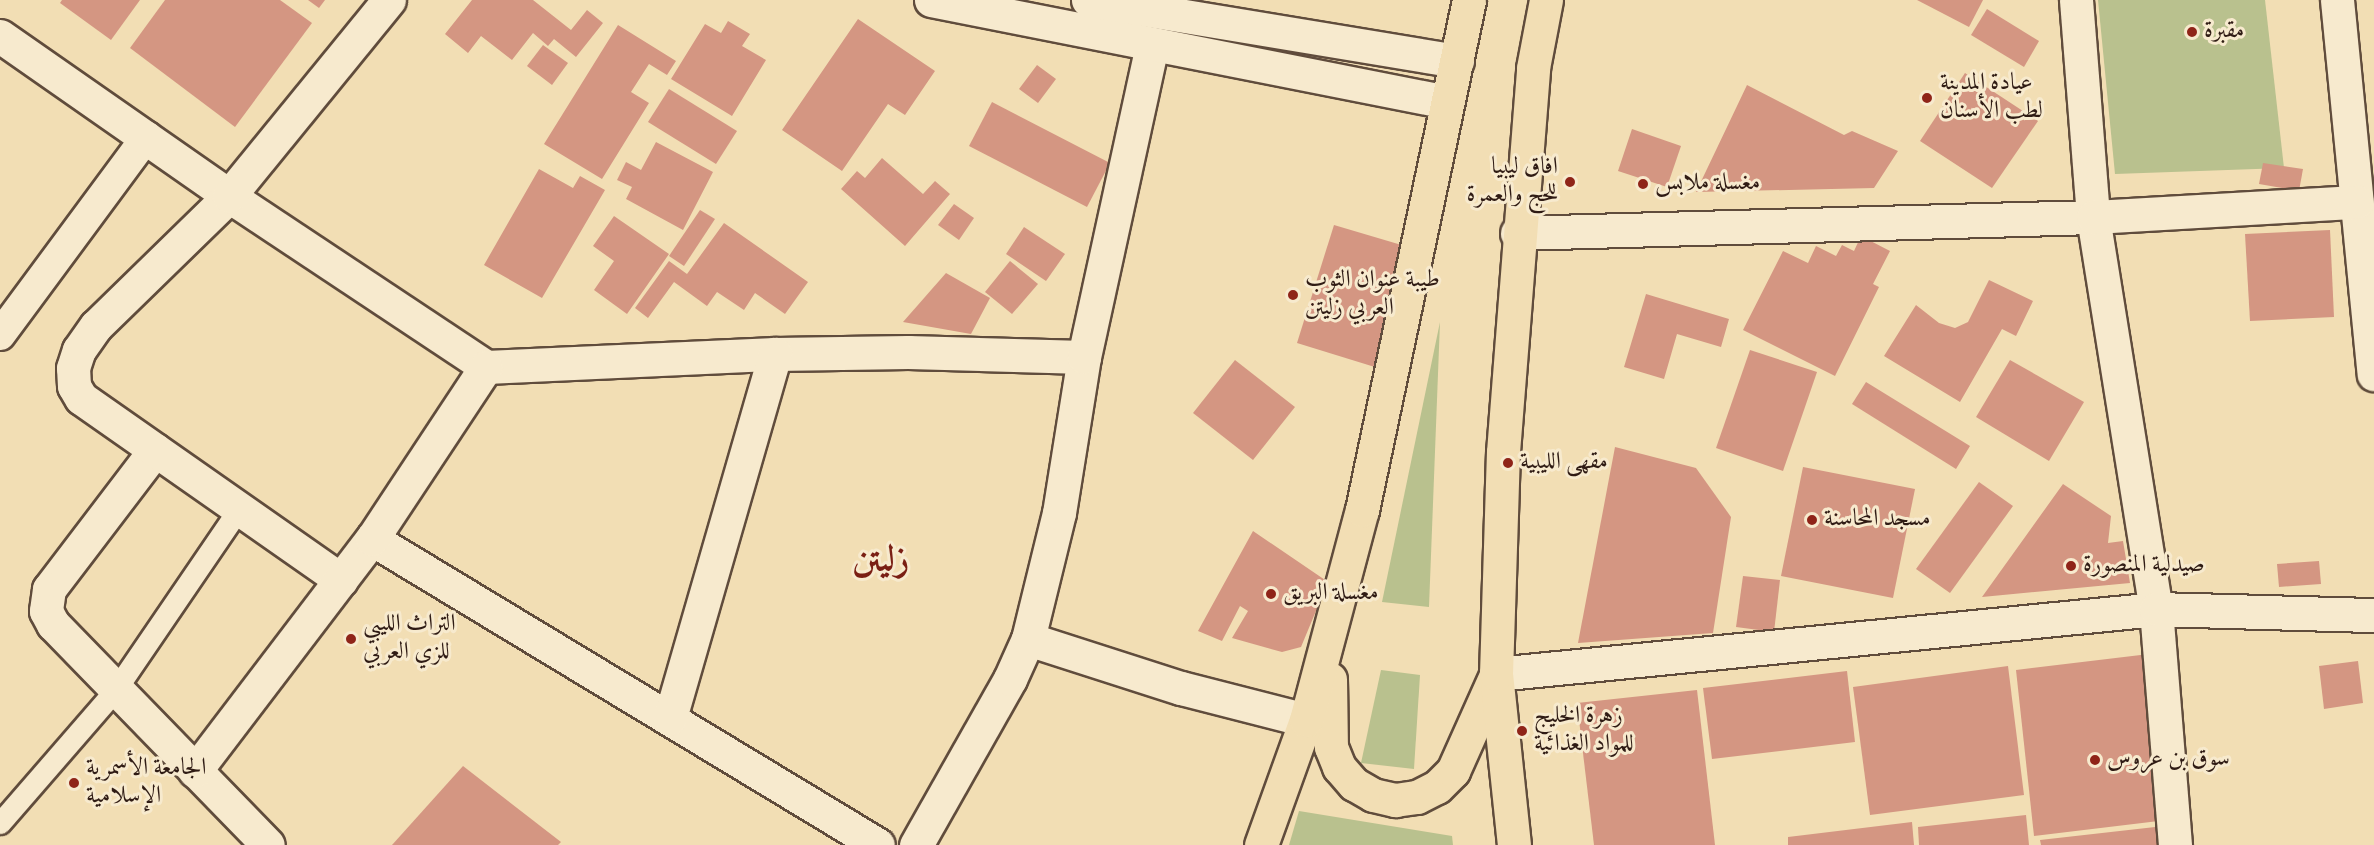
<!DOCTYPE html>
<html>
<head>
<meta charset="utf-8">
<style>
	body { margin:0 }
	#map { position:relative; width:2374px; height:845px; overflow:hidden; background:#f2deb4; font-family:"Sorts Mill Goudy",Amiri,serif }
	div>[style] { position:absolute }
	[style*='--x'] { left:calc(var(--x)*1px); top:calc(var(--y)*1px); width:calc(var(--w)*1px); rotate:calc(var(--a)*1deg) }
	.green>* { inset:0; background:#b9c18e }
	.building>* { inset:0; background:#d49682 }
	.roads { filter:drop-shadow(2px 0 #604c3c) drop-shadow(-2px 0 #604c3c) drop-shadow(0 2px #604c3c) drop-shadow(0 -2px #604c3c) }
	.service>* { height:21px; margin:-10.5px; padding:0 10.5px; transform-origin:10.5px; border-radius:10.5px; background:#f7eace }
	.pedestrian>* { height:30px; margin:-15px; padding:0 15px; transform-origin:15px; border-radius:15px; background:#f7eace }
	.minor>* { height:33px; margin:-16.5px; padding:0 16.5px; transform-origin:16.5px; border-radius:16.5px; background:#f7eace }
	.secondary>* { height:33px; margin:-16.5px; padding:0 16.5px; transform-origin:16.5px; border-radius:16.5px; background:#f7eace }
	.primary>* { height:33px; margin:-16.5px; padding:0 16.5px; transform-origin:16.5px; border-radius:16.5px; background:#f2deb4 }
	.dots>* { width:16px; height:16px; translate:-50% -50%; box-sizing:border-box; border:3px solid #f7eace; border-radius:50% }
	span { translate:-50% -50%; white-space:nowrap; text-align:center; line-height:1.15; -webkit-text-stroke:6px #f7eace; paint-order:stroke }
	.poi-label { font-size:24px; color:#2f1b14 }
	.left { translate:0 -50%; text-align:left }
	.right { translate:-100% -50%; text-align:right }
	.town-label { font-size:36px; color:#7a1f14; font-weight:700 }
</style>
</head>
<body>
<div id="map">
	<div class="green">
		<i style="clip-path:polygon(2098px 0,2265px 0,2284px 168px,2115px 174px)"></i>
		<i style="clip-path:polygon(1440px 322px,1429px 607px,1382px 602px)"></i>
		<i style="clip-path:polygon(1381px 670px,1420px 675px,1414px 769px,1361px 763px)"></i>
		<i style="clip-path:polygon(1299px 811px,1452px 836px,1453px 845px,1289px 845px)"></i>
	</div>
	<div class="building">
		<i style="clip-path:polygon(62px 0,140px 0,111px 40px,60px 3px)"></i>
		<i style="clip-path:polygon(165px 0,280px 0,312px 23px,235px 127px,130px 48px)"></i>
		<i style="clip-path:polygon(308px 0,325px 0,319px 8px)"></i>
		<i style="clip-path:polygon(472px 0,533px 0,571px 30px,587px 10px,603px 23px,576px 57px,554px 39px,548px 46px,533px 33px,512px 60px,481px 36px,468px 53px,445px 34px)"></i>
		<i style="clip-path:polygon(1917px 0,1983px 0,1969px 27px)"></i>
		<i style="clip-path:polygon(1987px 9px,2039px 41px,2024px 67px,1971px 35px)"></i>
		<i style="clip-path:polygon(858px 19px,935px 71px,905px 115px,888px 104px,842px 171px,782px 130px)"></i>
		<i style="clip-path:polygon(728px 21px,750px 34px,742px 46px,766px 60px,732px 116px,671px 79px,705px 24px,721px 33px)"></i>
		<i style="clip-path:polygon(618px 25px,676px 61px,667px 75px,649px 64px,631px 92px,649px 103px,602px 179px,544px 144px)"></i>
		<i style="clip-path:polygon(543px 45px,568px 63px,552px 85px,527px 66px)"></i>
		<i style="clip-path:polygon(1037px 65px,1056px 79px,1038px 103px,1019px 89px)"></i>
		<i style="clip-path:polygon(1965px 73px,2038px 121px,1992px 188px,1920px 141px)"></i>
		<i style="clip-path:polygon(1747px 85px,1844px 135px,1852px 131px,1898px 151px,1874px 188px,1696px 192px)"></i>
		<i style="clip-path:polygon(669px 89px,737px 131px,716px 164px,648px 122px)"></i>
		<i style="clip-path:polygon(992px 102px,1110px 163px,1087px 207px,969px 146px)"></i>
		<i style="clip-path:polygon(1632px 129px,1681px 146px,1667px 187px,1618px 171px)"></i>
		<i style="clip-path:polygon(656px 142px,713px 172px,683px 230px,626px 199px,632px 187px,617px 180px,626px 162px,641px 170px)"></i>
		<i style="clip-path:polygon(882px 158px,923px 194px,935px 181px,950px 194px,905px 246px,841px 189px,857px 171px,865px 178px)"></i>
		<i style="clip-path:polygon(2263px 163px,2303px 169px,2299px 191px,2259px 184px)"></i>
		<i style="clip-path:polygon(539px 169px,573px 188px,580px 176px,605px 190px,542px 298px,484px 265px)"></i>
		<i style="clip-path:polygon(954px 204px,974px 218px,959px 240px,938px 225px)"></i>
		<i style="clip-path:polygon(700px 210px,715px 219px,684px 266px,669px 256px)"></i>
		<i style="clip-path:polygon(614px 216px,669px 254px,627px 314px,594px 290px,614px 261px,593px 246px)"></i>
		<i style="clip-path:polygon(724px 223px,808px 282px,785px 314px,755px 293px,744px 310px,717px 292px,707px 306px,674px 282px,648px 318px,635px 308px,669px 261px,687px 274px)"></i>
		<i style="clip-path:polygon(1334px 225px,1415px 249px,1378px 368px,1297px 343px)"></i>
		<i style="clip-path:polygon(1024px 227px,1065px 254px,1046px 281px,1006px 254px)"></i>
		<i style="clip-path:polygon(2330px 230px,2334px 317px,2250px 321px,2245px 234px)"></i>
		<i style="clip-path:polygon(1861px 236px,1890px 251px,1873px 284px,1879px 287px,1835px 376px,1743px 330px,1783px 251px,1808px 263px,1816px 246px,1836px 256px,1842px 245px,1854px 251px)"></i>
		<i style="clip-path:polygon(1010px 261px,1038px 284px,1012px 314px,985px 292px)"></i>
		<i style="clip-path:polygon(946px 273px,990px 298px,971px 334px,903px 322px)"></i>
		<i style="clip-path:polygon(1989px 280px,2033px 301px,2016px 336px,2002px 329px,1960px 402px,1884px 356px,1916px 305px,1939px 323px,1955px 328px,1968px 322px)"></i>
		<i style="clip-path:polygon(1646px 294px,1729px 319px,1721px 347px,1677px 334px,1664px 379px,1624px 367px)"></i>
		<i style="clip-path:polygon(1750px 350px,1817px 372px,1783px 471px,1716px 448px)"></i>
		<i style="clip-path:polygon(1235px 360px,1295px 407px,1253px 460px,1193px 413px)"></i>
		<i style="clip-path:polygon(2010px 360px,2084px 402px,2049px 461px,1976px 417px)"></i>
		<i style="clip-path:polygon(1866px 382px,1970px 446px,1956px 469px,1852px 404px)"></i>
		<i style="clip-path:polygon(1615px 447px,1696px 468px,1731px 517px,1713px 633px,1578px 643px)"></i>
		<i style="clip-path:polygon(1803px 467px,1915px 489px,1893px 598px,1781px 576px)"></i>
		<i style="clip-path:polygon(1979px 482px,2013px 506px,1950px 593px,1916px 569px)"></i>
		<i style="clip-path:polygon(2063px 484px,2111px 516px,2108px 543px,2123px 541px,2130px 583px,1982px 597px)"></i>
		<i style="clip-path:polygon(1253px 531px,1328px 582px,1301px 647px,1282px 652px,1232px 638px,1248px 611px,1240px 606px,1222px 641px,1198px 631px)"></i>
		<i style="clip-path:polygon(2319px 561px,2321px 584px,2279px 587px,2277px 564px)"></i>
		<i style="clip-path:polygon(1743px 576px,1780px 580px,1774px 632px,1736px 627px)"></i>
		<i style="clip-path:polygon(2149px 654px,2167px 820px,2034px 836px,2016px 670px)"></i>
		<i style="clip-path:polygon(2358px 661px,2363px 703px,2324px 709px,2319px 666px)"></i>
		<i style="clip-path:polygon(2008px 666px,2024px 795px,1870px 815px,1853px 687px)"></i>
		<i style="clip-path:polygon(1847px 671px,1855px 742px,1712px 759px,1703px 688px)"></i>
		<i style="clip-path:polygon(1697px 690px,1715px 845px,1594px 845px,1577px 703px)"></i>
		<i style="clip-path:polygon(463px 766px,561px 842px,558px 845px,392px 845px)"></i>
		<i style="clip-path:polygon(2026px 815px,2029px 845px,1919px 845px,1918px 827px)"></i>
		<i style="clip-path:polygon(1912px 822px,1914px 845px,1788px 845px,1788px 837px)"></i>
		<i style="clip-path:polygon(2164px 826px,2166px 845px,2041px 845px,2040px 840px)"></i>
	</div>
	<div class="roads">
		<div class="service">
			<i style="--x:0;--y:823;--w:177;--a:-49.1"></i>
			<i style="--x:116;--y:689;--w:218;--a:-55.7"></i>
		</div>
		<div class="pedestrian">
			<i style="--x:0;--y:335;--w:247;--a:-53.5"></i>
		</div>
		<div class="minor">
			<i style="--x:2076;--y:0;--w:218;--a:85.5"></i>
			<i style="--x:2093;--y:217;--w:397;--a:80.9"></i>
			<i style="--x:2156;--y:609;--w:237;--a:85.4"></i>
			<i style="--x:2337;--y:0;--w:376;--a:84.4"></i>
			<i style="--x:0;--y:36;--w:279;--a:34.9"></i>
			<i style="--x:229;--y:196;--w:309;--a:33.6"></i>
			<i style="--x:486;--y:367;--w:289;--a:-2.6"></i>
			<i style="--x:775;--y:354;--w:133;--a:-0.9"></i>
			<i style="--x:908;--y:352;--w:176;--a:1.6"></i>
			<i style="--x:1517;--y:233;--w:576;--a:-1.59"></i>
			<i style="--x:2093;--y:217;--w:264;--a:-3.3"></i>
			<i style="--x:155;--y:450;--w:175;--a:127.3"></i>
			<i style="--x:49;--y:589;--w:22;--a:98"></i>
			<i style="--x:46;--y:611;--w:15;--a:62"></i>
			<i style="--x:53;--y:624;--w:308;--a:45.8"></i>
			<i style="--x:372;--y:539;--w:591;--a:31.16"></i>
			<i style="--x:341;--y:580;--w:317;--a:-145"></i>
			<i style="--x:81;--y:398;--w:14;--a:-120"></i>
			<i style="--x:74;--y:386;--w:18;--a:-93"></i>
			<i style="--x:73;--y:368;--w:19;--a:-72"></i>
			<i style="--x:79;--y:350;--w:29;--a:-55"></i>
			<i style="--x:96;--y:326;--w:186;--a:-44.3"></i>
			<i style="--x:229;--y:196;--w:253;--a:-50.8"></i>
			<i style="--x:1028;--y:639;--w:161;--a:17.8"></i>
			<i style="--x:1181;--y:688;--w:129;--a:14.4"></i>
			<i style="--x:1496;--y:674;--w:663;--a:-5.62"></i>
			<i style="--x:2156;--y:609;--w:218;--a:1.6"></i>
			<i style="--x:670;--y:718;--w:379;--a:-73.9"></i>
			<i style="--x:195;--y:771;--w:292;--a:-52.7"></i>
			<i style="--x:372;--y:539;--w:206;--a:-56.5"></i>
			<i style="--x:916;--y:845;--w:191;--a:-60.5"></i>
			<i style="--x:1010;--y:679;--w:44;--a:-65.8"></i>
			<i style="--x:1028;--y:639;--w:130;--a:-76.2"></i>
			<i style="--x:1059;--y:513;--w:158;--a:-80.9"></i>
			<i style="--x:1084;--y:357;--w:320;--a:-77.7"></i>
		</div>
		<div class="secondary">
			<i style="--x:931;--y:0;--w:526;--a:11.18"></i>
			<i style="--x:1088;--y:0;--w:374;--a:9.4"></i>
		</div>
		<div class="primary">
			<i style="--x:1330;--y:679;--w:68;--a:89.2"></i>
			<i style="--x:1331;--y:747;--w:22;--a:68"></i>
			<i style="--x:1339;--y:767;--w:23;--a:49"></i>
			<i style="--x:1354;--y:784;--w:22;--a:30"></i>
			<i style="--x:1373;--y:795;--w:23;--a:13"></i>
			<i style="--x:1395;--y:800;--w:22;--a:-8"></i>
			<i style="--x:1417;--y:797;--w:22;--a:-27"></i>
			<i style="--x:1437;--y:787;--w:23;--a:-45"></i>
			<i style="--x:1453;--y:771;--w:105;--a:-65.9"></i>
			<i style="--x:1261;--y:845;--w:133;--a:-70.2"></i>
			<i style="--x:1306;--y:720;--w:217;--a:-75.1"></i>
			<i style="--x:1362;--y:510;--w:521;--a:-78.15"></i>
			<i style="--x:1514;--y:845;--w:172;--a:-96"></i>
			<i style="--x:1496;--y:674;--w:222;--a:-88.2"></i>
			<i style="--x:1503;--y:452;--w:385;--a:-85.5"></i>
			<i style="--x:1533;--y:68;--w:69;--a:-79.2"></i>
		</div>
	</div>
	<div class="dots">
		<i style="left:2192px;top:32px;background:#8f2418"></i>
		<i style="left:1927px;top:98px;background:#8f2418"></i>
		<i style="left:1570px;top:182px;background:#8f2418"></i>
		<i style="left:1643px;top:184px;background:#8f2418"></i>
		<i style="left:1293px;top:295px;background:#8f2418"></i>
		<i style="left:1508px;top:463px;background:#8f2418"></i>
		<i style="left:1812px;top:520px;background:#8f2418"></i>
		<i style="left:2071px;top:566px;background:#8f2418"></i>
		<i style="left:1271px;top:594px;background:#8f2418"></i>
		<i style="left:351px;top:639px;background:#8f2418"></i>
		<i style="left:1522px;top:731px;background:#8f2418"></i>
		<i style="left:2095px;top:760px;background:#8f2418"></i>
		<i style="left:74px;top:783px;background:#8f2418"></i>
	</div>
	<div class="poi-label">
		<span class="left" style="left:2204px;top:32px">مقبرة</span>
		<span class="left" style="left:1940px;top:98px">عيادة المدينة<br>لطب الأسنان</span>
		<span class="right" style="left:1558px;top:182px">افاق ليبيا<br>للحج والعمرة</span>
		<span class="left" style="left:1655px;top:184px">مغسلة ملابس</span>
		<span class="left" style="left:1305px;top:295px">طيبة عنوان الثوب<br>العربي زليتن</span>
		<span class="left" style="left:1520px;top:463px">مقهى الليبية</span>
		<span class="left" style="left:1824px;top:520px">مسجد المحاسنة</span>
		<span class="left" style="left:2083px;top:566px">صيدلية المنصورة</span>
		<span class="left" style="left:1283px;top:594px">مغسلة البريق</span>
		<span class="left" style="left:363px;top:639px">التراث الليبي<br>للزي العربي</span>
		<span class="left" style="left:1534px;top:731px">زهرة الخليج<br>للمواد الغذائية</span>
		<span class="left" style="left:2107px;top:760px">سوق بن عروس</span>
		<span class="left" style="left:86px;top:783px">الجامعة الأسمرية<br>الإسلامية</span>
	</div>
	<div class="town-label">
		<span style="left:881px;top:562px">زليتن</span>
	</div>
</div>
</body>
</html>
